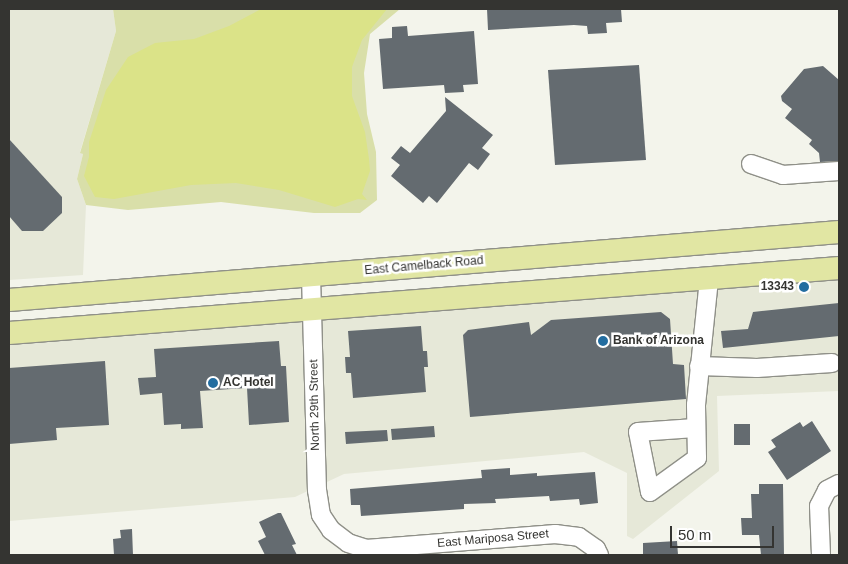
<!DOCTYPE html>
<html>
<head>
<meta charset="utf-8">
<style>
	body { margin:0 }
	#map { position:relative; width:848px; height:564px; overflow:hidden; background:#f3f4eb; font-family:Arial,sans-serif }
	div>[style] { position:absolute }
	[style*='--x'] { left:calc(var(--x)*1px); top:calc(var(--y)*1px); width:calc(var(--w)*1px); rotate:calc(var(--a)*1deg) }
	.built>* { inset:0; background:#e6e8d8 }
	.green>* { inset:0; background:#d9dfa9 }
	.water>* { inset:0; background:#dbe388 }
	.building>* { inset:0; background:#646b70 }
	.roads { filter:drop-shadow(1px 0 #8f9088) drop-shadow(-1px 0 #8f9088) drop-shadow(0 1px #8f9088) drop-shadow(0 -1px #8f9088) }
	.minor>* { height:18px; margin:-9px; padding:0 9px; transform-origin:9px; border-radius:9px; background:#fff }
	.major>* { height:22px; margin:-11px; padding:0 11px; transform-origin:11px; border-radius:11px; background:#e1e6a3 }
	.dots>* { width:14px; height:14px; translate:-50% -50%; box-sizing:border-box; border:2px solid #fff; border-radius:50% }
	span { translate:-50% -50%; white-space:nowrap; text-align:center; line-height:1.15; -webkit-text-stroke:5px #fff; paint-order:stroke }
	.street-label { font-size:12px; color:#343431 }
	.poi-label { font-size:12px; color:#343431; font-weight:700 }
	.right { translate:-100% -50%; text-align:right }
	.left { translate:0 -50%; text-align:left }
	.frame { position:absolute; inset:0; border:10px solid #343431; pointer-events:none }
	.scale { position:absolute; left:670px; top:526px; width:104px; height:22px; box-sizing:border-box; border:2px solid #343431; border-top:0; padding-left:6px; font-size:15px; line-height:18px; white-space:nowrap; color:#343431; -webkit-text-stroke:4px #fff; paint-order:stroke }
</style>
</head>
<body>
<div id="map">
	<div class="built">
		<i style="clip-path:polygon(9px 9px,113px 9px,116px 31px,80px 152px,83px 154px,77px 179px,86px 205px,83px 275px,9px 280px)"></i>
		<i style="clip-path:polygon(839px 279px,839px 391px,717px 396px,719px 471px,633px 539px,627px 536px,627px 473px,584px 452px,344px 474px,295px 497px,9px 521px,9px 344px)"></i>
	</div>
	<div class="green">
		<i style="clip-path:polygon(113px 9px,400px 9px,370px 34px,364px 73px,367px 114px,376px 152px,377px 200px,360px 213px,314px 213px,221px 202px,128px 210px,86px 205px,77px 179px,83px 154px,80px 153px,116px 31px)"></i>
	</div>
	<div class="water">
		<i style="clip-path:polygon(261px 9px,387px 9px,362px 40px,352px 67px,352px 96px,365px 132px,369px 159px,370px 171px,362px 194px,367px 200px,358px 199px,335px 207px,279px 190px,236px 183px,191px 185px,114px 199px,95px 197px,84px 176px,89px 157px,89px 142px,106px 90px,128px 57px,155px 43px,194px 39px,229px 26px)"></i>
	</div>
	<div class="building">
		<i style="clip-path:polygon(487px 9px,621px 9px,622px 22px,606px 23px,607px 33px,588px 34px,587px 26px,574px 25px,488px 30px)"></i>
		<i style="clip-path:polygon(407px 26px,408px 36px,474px 31px,478px 84px,463px 85px,464px 92px,445px 93px,444px 85px,383px 89px,379px 39px,392px 38px,392px 27px)"></i>
		<i style="clip-path:polygon(639px 65px,646px 160px,555px 165px,548px 70px)"></i>
		<i style="clip-path:polygon(823px 66px,839px 80px,839px 161px,820px 162px,819px 153px,809px 144px,812px 140px,785px 118px,792px 109px,782px 101px,781px 96px,804px 69px)"></i>
		<i style="clip-path:polygon(445px 97px,493px 135px,482px 148px,490px 154px,478px 170px,469px 163px,437px 203px,429px 196px,423px 203px,391px 176px,400px 165px,391px 158px,401px 146px,410px 153px,446px 111px)"></i>
		<i style="clip-path:polygon(9px 139px,62px 197px,62px 213px,43px 231px,22px 231px,9px 216px)"></i>
		<i style="clip-path:polygon(839px 303px,839px 336px,723px 348px,721px 331px,748px 329px,753px 312px)"></i>
		<i style="clip-path:polygon(661px 312px,670px 319px,673px 364px,684px 365px,686px 399px,470px 417px,463px 335px,468px 330px,529px 322px,531px 335px,551px 320px)"></i>
		<i style="clip-path:polygon(421px 326px,423px 351px,427px 351px,428px 367px,424px 367px,426px 392px,353px 398px,351px 373px,346px 373px,345px 357px,350px 357px,348px 331px)"></i>
		<i style="clip-path:polygon(279px 341px,281px 366px,286px 366px,289px 422px,249px 425px,247px 388px,200px 391px,203px 428px,181px 429px,181px 424px,164px 425px,162px 393px,140px 395px,138px 378px,156px 377px,154px 349px)"></i>
		<i style="clip-path:polygon(105px 361px,109px 425px,56px 428px,57px 440px,9px 444px,9px 368px)"></i>
		<i style="clip-path:polygon(812px 421px,831px 451px,787px 480px,768px 452px,776px 447px,771px 440px,800px 422px,803px 427px)"></i>
		<i style="clip-path:polygon(734px 424px,750px 424px,750px 445px,734px 445px)"></i>
		<i style="clip-path:polygon(434px 426px,435px 437px,392px 440px,391px 429px)"></i>
		<i style="clip-path:polygon(387px 430px,388px 441px,346px 444px,345px 432px)"></i>
		<i style="clip-path:polygon(510px 468px,510px 475px,537px 473px,537px 476px,595px 472px,598px 503px,580px 505px,579px 499px,550px 501px,549px 496px,495px 499px,496px 503px,464px 504px,464px 509px,361px 516px,360px 505px,351px 505px,350px 489px,482px 478px,481px 470px)"></i>
		<i style="clip-path:polygon(759px 484px,783px 484px,784px 555px,761px 555px,759px 535px,742px 535px,741px 518px,752px 518px,751px 494px,759px 494px)"></i>
		<i style="clip-path:polygon(278px 513px,281px 513px,296px 544px,292px 545px,297px 555px,265px 555px,258px 541px,266px 537px,259px 522px)"></i>
		<i style="clip-path:polygon(132px 529px,133px 555px,114px 555px,113px 539px,121px 538px,120px 530px)"></i>
		<i style="clip-path:polygon(677px 541px,678px 555px,643px 555px,643px 543px)"></i>
	</div>
	<div class="roads">
		<div class="minor">
			<i style="--x:751;--y:164;--w:34;--a:19"></i>
			<i style="--x:783;--y:175;--w:56;--a:-4.1"></i>
			<i style="--x:311;--y:276;--w:214;--a:88.4"></i>
			<i style="--x:317;--y:490;--w:25;--a:81"></i>
			<i style="--x:321;--y:515;--w:18;--a:56"></i>
			<i style="--x:331;--y:530;--w:21;--a:37"></i>
			<i style="--x:348;--y:543;--w:19;--a:18"></i>
			<i style="--x:366;--y:549;--w:190;--a:-4.5"></i>
			<i style="--x:555;--y:534;--w:24;--a:7"></i>
			<i style="--x:579;--y:537;--w:21;--a:35"></i>
			<i style="--x:596;--y:549;--w:7;--a:63"></i>
			<i style="--x:699;--y:366;--w:58;--a:2"></i>
			<i style="--x:757;--y:368;--w:75;--a:-3.8"></i>
			<i style="--x:695;--y:428;--w:57;--a:176"></i>
			<i style="--x:638;--y:432;--w:61;--a:78.7"></i>
			<i style="--x:650;--y:492;--w:58;--a:-35.9"></i>
			<i style="--x:697;--y:458;--w:53;--a:-91.1"></i>
			<i style="--x:696;--y:405;--w:127;--a:-84.1"></i>
			<i style="--x:821;--y:555;--w:49;--a:-92.3"></i>
			<i style="--x:819;--y:506;--w:18;--a:-63"></i>
			<i style="--x:827;--y:490;--w:13;--a:-27"></i>
		</div>
		<div class="major">
			<i style="--x:9;--y:300;--w:833;--a:-4.68"></i>
			<i style="--x:9;--y:333;--w:833;--a:-4.48"></i>
		</div>
	</div>
	<div class="dots">
		<i style="left:804px;top:287px;background:#236da0"></i>
		<i style="left:603px;top:341px;background:#236da0"></i>
		<i style="left:213px;top:383px;background:#236da0"></i>
	</div>
	<div class="street-label">
		<span style="left:424px;top:266px;rotate:-5deg">East Camelback Road</span>
		<span style="left:315px;top:405px;rotate:-91deg">North 29th Street</span>
		<span style="left:493px;top:539px;rotate:-5deg">East Mariposa Street</span>
	</div>
	<div class="poi-label">
		<span class="right" style="left:794px;top:287px">13343</span>
		<span class="left" style="left:613px;top:341px">Bank of Arizona</span>
		<span class="left" style="left:223px;top:383px">AC Hotel</span>
	</div>
	<div class="frame"></div>
	<div class="scale">50 m</div>
</div>
</body>
</html>
